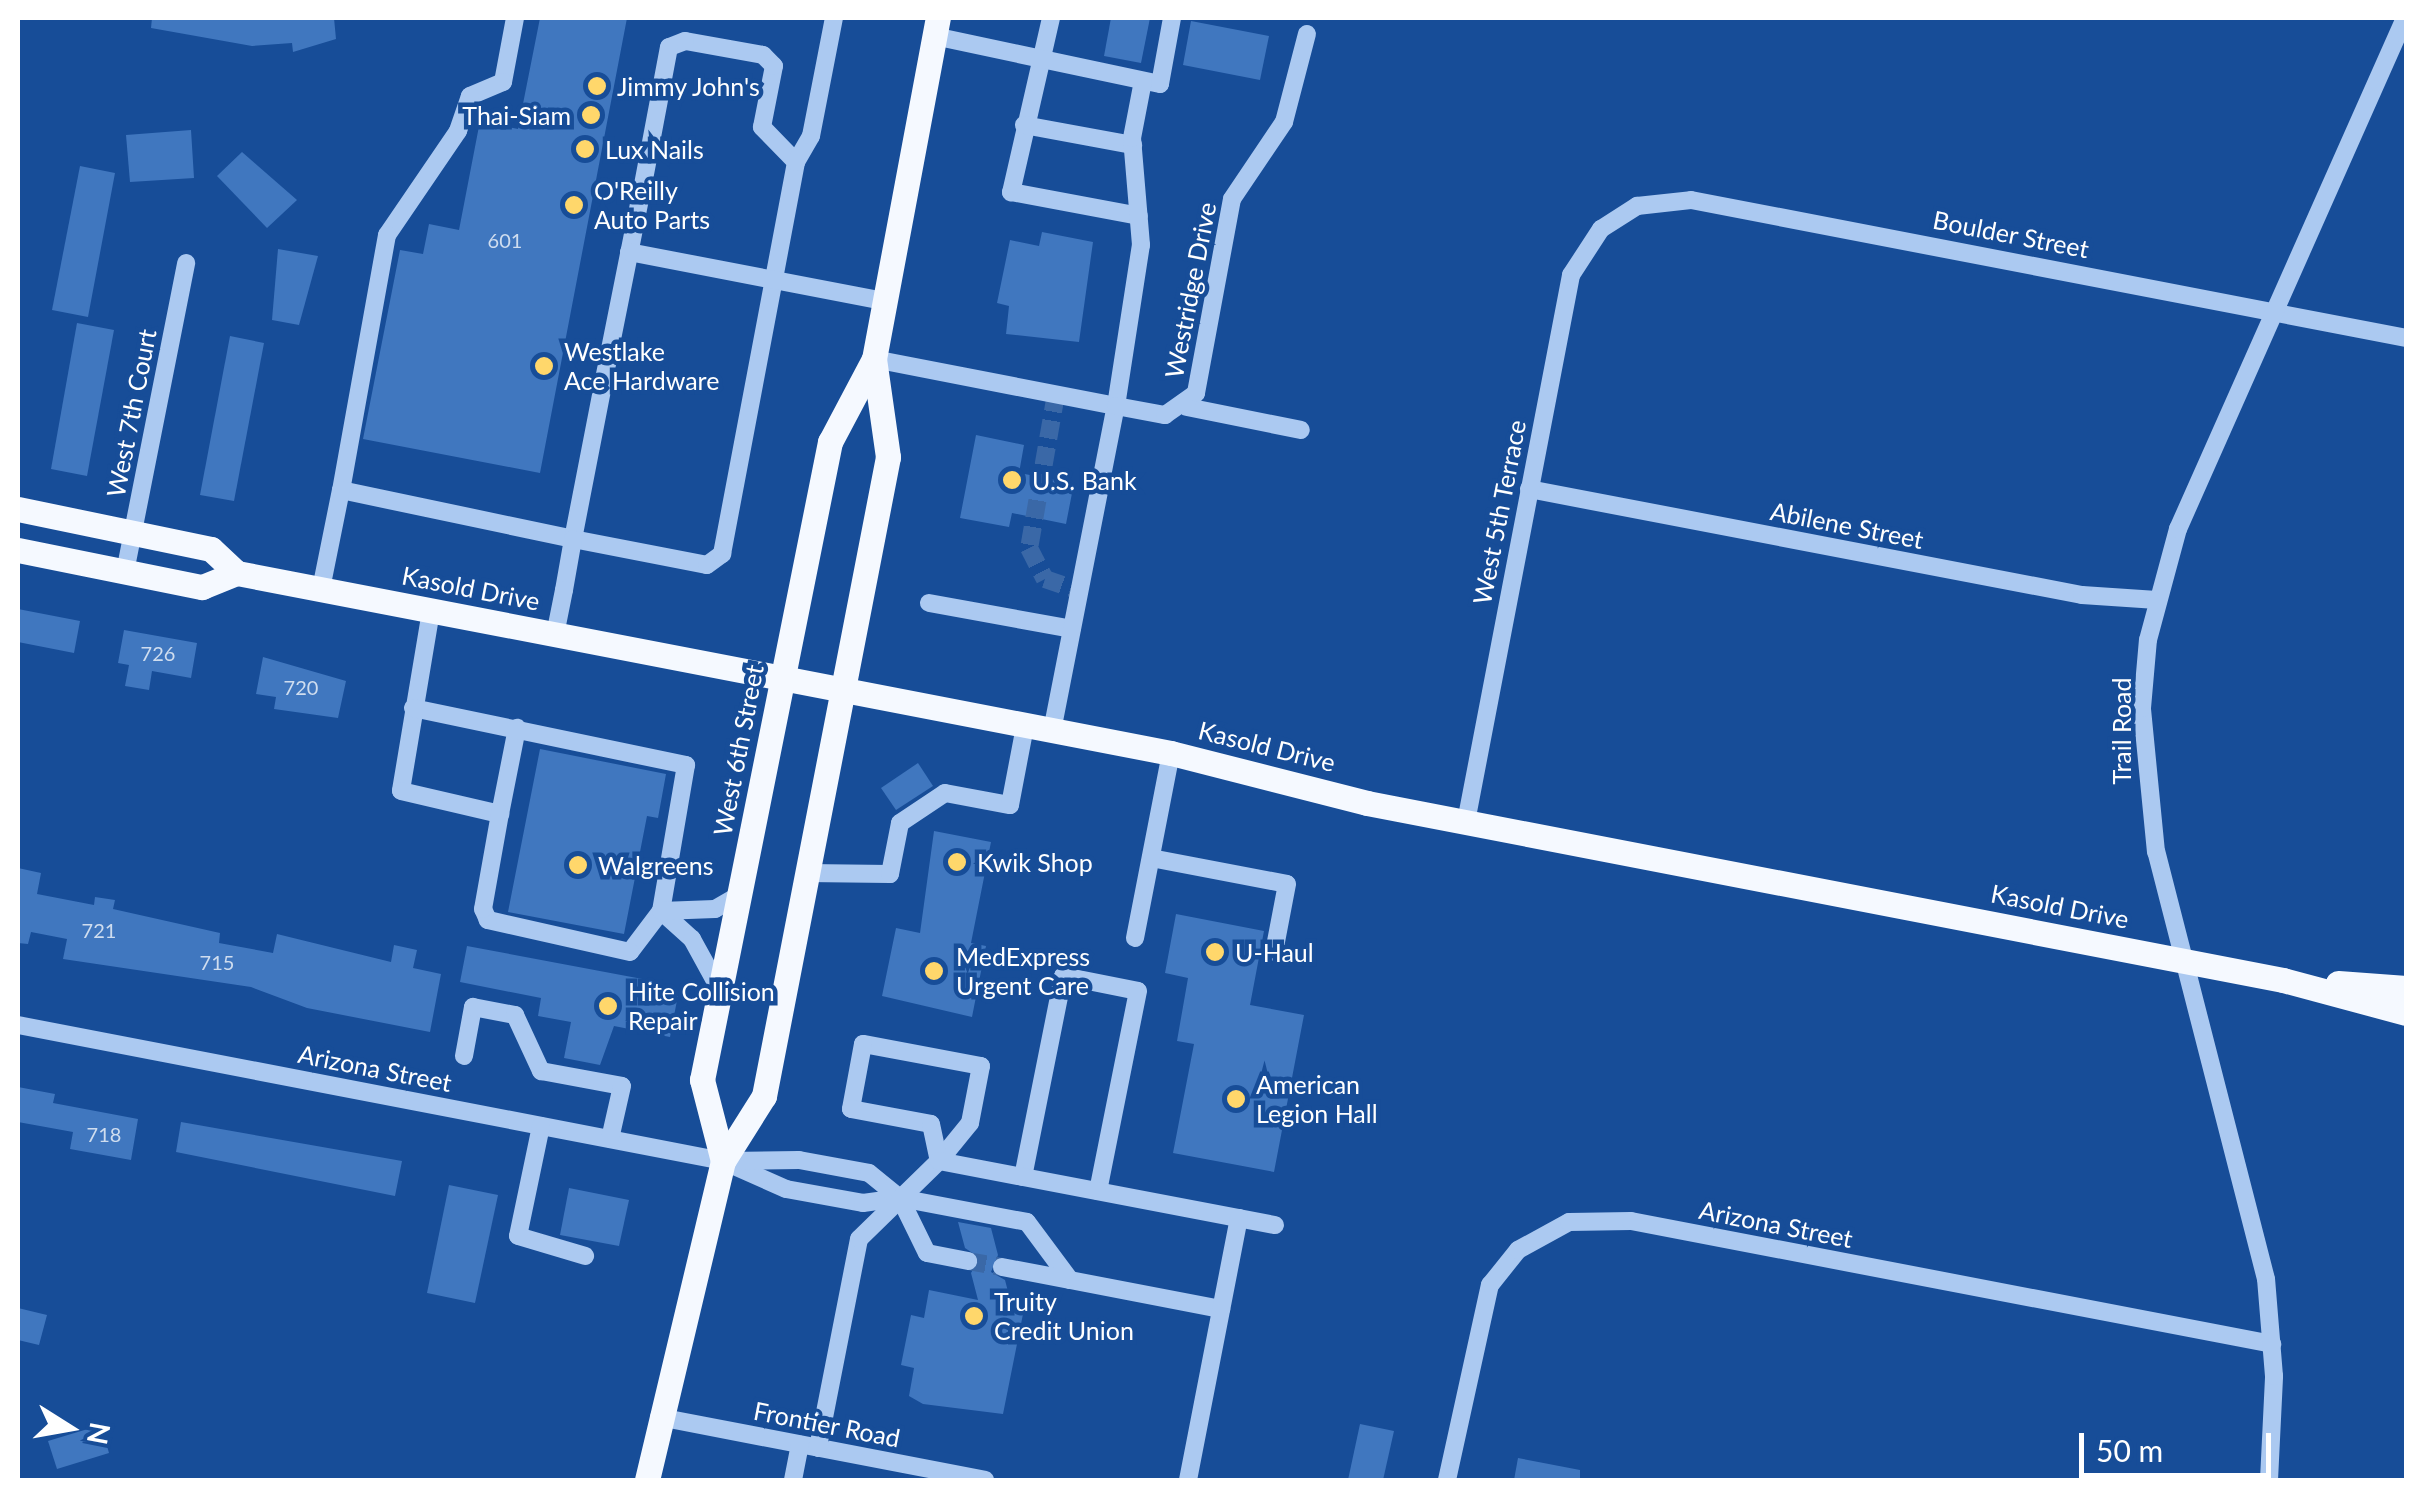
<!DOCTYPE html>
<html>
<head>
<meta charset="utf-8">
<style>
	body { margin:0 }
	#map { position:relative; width:2424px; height:1498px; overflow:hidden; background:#174d98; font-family:Lato,sans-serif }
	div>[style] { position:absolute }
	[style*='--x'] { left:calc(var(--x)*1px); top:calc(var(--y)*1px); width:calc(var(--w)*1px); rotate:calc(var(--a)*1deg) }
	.building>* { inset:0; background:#4077bf }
	.minor-tunnel>* { height:18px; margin-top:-9px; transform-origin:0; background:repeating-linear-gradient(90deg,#3a68a7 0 18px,transparent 0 27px) }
	.minor>* { height:18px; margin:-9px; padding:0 9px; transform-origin:9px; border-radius:9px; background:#abc9f1 }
	.major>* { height:25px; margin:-12.5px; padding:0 12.5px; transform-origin:12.5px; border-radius:12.5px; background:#f5f9ff }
	.dots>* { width:28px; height:28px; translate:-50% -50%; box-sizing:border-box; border:5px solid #174d98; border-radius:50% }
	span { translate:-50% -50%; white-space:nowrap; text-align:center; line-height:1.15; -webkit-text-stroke:9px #174d98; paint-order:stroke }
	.number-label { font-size:20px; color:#cfddef }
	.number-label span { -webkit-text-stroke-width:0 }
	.poi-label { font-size:25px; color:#fff }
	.left { translate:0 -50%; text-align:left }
	.right { translate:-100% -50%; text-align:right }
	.street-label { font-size:25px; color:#fff }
	.frame { position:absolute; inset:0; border:20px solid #fff; pointer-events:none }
	.north { position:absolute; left:20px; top:1378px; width:100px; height:100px; -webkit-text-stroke:8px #174d98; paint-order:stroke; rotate:101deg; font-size:28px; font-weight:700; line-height:40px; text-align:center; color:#fff }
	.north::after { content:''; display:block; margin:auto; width:35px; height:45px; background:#fff; clip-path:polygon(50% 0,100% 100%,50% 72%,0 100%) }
	.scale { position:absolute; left:2079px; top:1433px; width:192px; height:45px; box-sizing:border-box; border:5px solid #fff; border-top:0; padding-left:12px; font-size:30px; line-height:35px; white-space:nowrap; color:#fff; -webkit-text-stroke:8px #174d98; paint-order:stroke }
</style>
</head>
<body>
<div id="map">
	<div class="building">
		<i style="clip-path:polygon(152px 18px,334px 18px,336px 39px,293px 52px,292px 43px,252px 46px,151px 28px)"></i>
		<i style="clip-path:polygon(540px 18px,627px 18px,540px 473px,363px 439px,400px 250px,423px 254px,429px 224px,459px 230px,480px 121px,518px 129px)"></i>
		<i style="clip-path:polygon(1111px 18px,1150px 18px,1141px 63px,1104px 56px)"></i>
		<i style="clip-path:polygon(1191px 21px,1269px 36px,1260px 80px,1183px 65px)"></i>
		<i style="clip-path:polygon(191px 130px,194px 178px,130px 182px,126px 135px)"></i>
		<i style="clip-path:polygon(242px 152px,297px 200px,267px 228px,217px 176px)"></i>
		<i style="clip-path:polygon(80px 166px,115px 173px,88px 317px,52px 310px)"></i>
		<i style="clip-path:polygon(1042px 232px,1093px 242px,1079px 342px,1006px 334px,1009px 306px,997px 303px,1010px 240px,1039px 246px)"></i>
		<i style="clip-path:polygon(278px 249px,318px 256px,299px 325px,272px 320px)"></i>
		<i style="clip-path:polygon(77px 323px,114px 330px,87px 476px,51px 469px)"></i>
		<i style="clip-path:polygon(230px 336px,264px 343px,234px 501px,200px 495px)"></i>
		<i style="clip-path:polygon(976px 435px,1024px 445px,1019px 473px,1074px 483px,1066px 524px,1012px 513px,1009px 527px,960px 518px)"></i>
		<i style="clip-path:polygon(18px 609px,80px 621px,74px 653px,18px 642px)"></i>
		<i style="clip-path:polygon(124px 630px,197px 643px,191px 678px,152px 671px,149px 690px,125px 686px,129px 665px,118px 663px)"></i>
		<i style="clip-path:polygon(263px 657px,346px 681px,338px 718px,274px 709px,276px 697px,256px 694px)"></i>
		<i style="clip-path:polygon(540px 749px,666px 774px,658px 818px,647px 816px,624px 934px,508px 912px)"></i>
		<i style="clip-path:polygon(918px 763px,933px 786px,896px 810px,881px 788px)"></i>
		<i style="clip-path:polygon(934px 831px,991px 842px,971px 943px,986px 946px,972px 1017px,882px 996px,896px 928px,920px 933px)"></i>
		<i style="clip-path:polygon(18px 868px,41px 873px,37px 894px,94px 905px,95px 897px,115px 900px,113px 909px,220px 933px,219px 943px,273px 953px,277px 934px,391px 962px,394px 945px,417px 950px,413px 968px,441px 974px,430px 1032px,307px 1008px,251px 987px,63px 959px,67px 939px,31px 932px,28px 944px,18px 943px)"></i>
		<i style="clip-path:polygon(1176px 914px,1264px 931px,1250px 1005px,1304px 1015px,1274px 1172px,1173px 1153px,1194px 1044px,1177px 1041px,1188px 978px,1165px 973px)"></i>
		<i style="clip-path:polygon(467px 946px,653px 981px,652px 990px,678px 995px,670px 1037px,614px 1026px,600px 1065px,564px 1058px,571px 1022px,538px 1016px,541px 998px,460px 982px)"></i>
		<i style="clip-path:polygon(18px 1087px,55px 1094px,53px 1103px,138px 1119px,131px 1160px,70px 1149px,73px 1132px,18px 1122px)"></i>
		<i style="clip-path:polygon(181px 1122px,402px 1161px,395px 1196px,176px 1152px)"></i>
		<i style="clip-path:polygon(449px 1185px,498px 1195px,475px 1303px,427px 1293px)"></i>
		<i style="clip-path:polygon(569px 1188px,629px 1200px,619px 1246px,560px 1235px)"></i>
		<i style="clip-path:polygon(958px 1222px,991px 1228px,998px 1255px,991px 1272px,1005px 1280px,1012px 1307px,1024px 1309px,1003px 1414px,923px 1404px,909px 1396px,914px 1368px,901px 1365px,911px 1315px,924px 1318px,929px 1290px,978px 1300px,971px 1273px,980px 1258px,965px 1248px)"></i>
		<i style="clip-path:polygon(18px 1308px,47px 1315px,39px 1345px,18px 1340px)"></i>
		<i style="clip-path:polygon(1360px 1424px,1394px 1431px,1383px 1480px,1348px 1480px)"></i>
		<i style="clip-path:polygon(101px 1425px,109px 1453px,57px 1469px,48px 1441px)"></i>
		<i style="clip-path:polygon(1518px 1458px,1580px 1470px,1580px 1480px,1514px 1480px)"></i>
	</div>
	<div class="minor-tunnel">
		<i style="--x:1056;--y:394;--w:156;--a:99.9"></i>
		<i style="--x:1029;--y:548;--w:35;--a:63"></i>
		<i style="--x:1045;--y:579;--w:37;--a:19"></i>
		<i style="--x:968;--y:1261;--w:35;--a:10"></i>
	</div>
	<div class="minor">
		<i style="--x:515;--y:18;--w:65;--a:100.6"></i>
		<i style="--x:503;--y:82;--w:36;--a:157"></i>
		<i style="--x:470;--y:96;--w:37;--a:109"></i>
		<i style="--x:458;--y:131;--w:126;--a:124.3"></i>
		<i style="--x:387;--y:235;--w:259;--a:100.2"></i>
		<i style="--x:341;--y:490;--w:237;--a:11.9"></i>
		<i style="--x:573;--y:539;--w:136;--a:11"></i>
		<i style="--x:707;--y:565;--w:19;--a:-36"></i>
		<i style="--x:722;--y:554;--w:399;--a:-79.3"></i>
		<i style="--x:796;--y:162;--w:49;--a:-134.2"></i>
		<i style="--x:762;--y:127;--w:62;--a:-78.9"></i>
		<i style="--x:774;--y:66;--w:16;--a:-135"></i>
		<i style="--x:763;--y:55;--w:79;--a:-169.8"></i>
		<i style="--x:685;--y:41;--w:17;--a:159"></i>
		<i style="--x:669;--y:47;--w:139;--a:100.7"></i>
		<i style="--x:643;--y:184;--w:210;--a:101.3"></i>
		<i style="--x:602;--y:390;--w:152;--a:101"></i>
		<i style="--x:573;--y:539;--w:52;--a:100"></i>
		<i style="--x:564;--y:590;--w:46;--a:101.3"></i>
		<i style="--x:1051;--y:18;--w:179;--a:102.9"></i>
		<i style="--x:1011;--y:192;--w:130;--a:10.6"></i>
		<i style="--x:934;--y:36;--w:231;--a:12"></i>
		<i style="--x:1160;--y:84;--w:67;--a:-79.7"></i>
		<i style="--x:1024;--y:125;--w:111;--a:10.4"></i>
		<i style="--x:796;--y:162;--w:30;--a:-60"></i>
		<i style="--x:811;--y:136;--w:120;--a:-79"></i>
		<i style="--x:629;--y:252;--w:260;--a:10.9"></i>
		<i style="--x:874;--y:359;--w:247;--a:11"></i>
		<i style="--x:1116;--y:406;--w:163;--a:-81.2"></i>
		<i style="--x:1141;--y:245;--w:107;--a:-94.8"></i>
		<i style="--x:1132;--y:138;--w:58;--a:-79.1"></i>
		<i style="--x:1187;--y:407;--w:116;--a:11.4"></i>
		<i style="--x:1529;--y:489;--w:563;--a:10.85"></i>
		<i style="--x:2082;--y:595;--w:75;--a:3.8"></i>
		<i style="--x:125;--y:572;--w:315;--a:-78.8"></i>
		<i style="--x:321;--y:589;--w:101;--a:-78.6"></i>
		<i style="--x:929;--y:603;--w:145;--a:10.3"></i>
		<i style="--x:431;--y:611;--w:182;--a:99.5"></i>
		<i style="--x:401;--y:791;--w:102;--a:13.1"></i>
		<i style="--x:500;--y:814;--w:88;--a:-78.8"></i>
		<i style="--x:413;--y:708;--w:279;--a:11.8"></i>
		<i style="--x:686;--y:765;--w:148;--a:99.7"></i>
		<i style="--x:661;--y:911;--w:51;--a:127.1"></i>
		<i style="--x:630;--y:952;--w:146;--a:-167.3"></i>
		<i style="--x:488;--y:920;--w:12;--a:-114"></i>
		<i style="--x:483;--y:909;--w:97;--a:-79.9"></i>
		<i style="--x:1052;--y:731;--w:331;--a:-78.9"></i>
		<i style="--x:1116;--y:406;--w:50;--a:10.4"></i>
		<i style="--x:1165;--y:415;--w:38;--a:-35"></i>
		<i style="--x:1196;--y:393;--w:197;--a:-79.5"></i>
		<i style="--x:1232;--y:199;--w:93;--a:-56"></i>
		<i style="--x:1284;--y:122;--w:91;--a:-75.4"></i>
		<i style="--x:1466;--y:822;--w:557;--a:-79.13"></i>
		<i style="--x:1571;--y:275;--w:55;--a:-56.9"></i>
		<i style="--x:1601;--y:229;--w:43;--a:-32.6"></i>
		<i style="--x:1637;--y:206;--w:54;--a:-6.3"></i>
		<i style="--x:1691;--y:200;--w:728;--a:10.92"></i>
		<i style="--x:1151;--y:858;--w:138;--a:10.8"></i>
		<i style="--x:1287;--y:884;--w:69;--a:100.8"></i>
		<i style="--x:807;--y:873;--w:83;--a:0.7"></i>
		<i style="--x:890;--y:874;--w:52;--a:-78.9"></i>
		<i style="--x:900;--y:823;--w:54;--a:-33.7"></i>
		<i style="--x:945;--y:793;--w:66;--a:10.5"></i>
		<i style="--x:1010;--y:805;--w:80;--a:-79.2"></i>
		<i style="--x:661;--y:911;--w:42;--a:42.1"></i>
		<i style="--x:692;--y:939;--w:58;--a:61.2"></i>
		<i style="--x:661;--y:911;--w:54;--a:-2.1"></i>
		<i style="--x:715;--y:909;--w:28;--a:-30"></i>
		<i style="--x:1135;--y:938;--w:188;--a:-79"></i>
		<i style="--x:18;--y:1025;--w:718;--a:10.92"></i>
		<i style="--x:723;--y:1161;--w:69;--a:24"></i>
		<i style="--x:786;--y:1189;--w:78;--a:10.3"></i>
		<i style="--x:863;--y:1203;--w:37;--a:-8"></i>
		<i style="--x:900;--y:1198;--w:129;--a:10.7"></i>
		<i style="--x:1027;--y:1222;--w:72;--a:53.4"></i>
		<i style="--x:1070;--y:1280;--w:154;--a:10.9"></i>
		<i style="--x:464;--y:1056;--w:50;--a:-79.6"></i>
		<i style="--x:473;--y:1007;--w:43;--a:10.8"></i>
		<i style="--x:515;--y:1015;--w:62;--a:65.1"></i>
		<i style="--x:541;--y:1071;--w:82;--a:10.5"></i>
		<i style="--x:622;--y:1086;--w:54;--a:102.8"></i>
		<i style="--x:541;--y:1126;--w:112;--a:101.8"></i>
		<i style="--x:518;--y:1236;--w:70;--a:16.6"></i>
		<i style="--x:728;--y:1161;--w:71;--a:-0.8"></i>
		<i style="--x:799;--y:1160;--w:71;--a:10.5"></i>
		<i style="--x:869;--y:1173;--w:40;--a:39"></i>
		<i style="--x:900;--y:1198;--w:61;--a:63.9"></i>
		<i style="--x:927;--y:1253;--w:42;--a:11"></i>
		<i style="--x:1023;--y:1177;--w:205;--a:-78.7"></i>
		<i style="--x:1063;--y:976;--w:76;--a:11.3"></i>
		<i style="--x:1138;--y:991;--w:204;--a:101.3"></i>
		<i style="--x:1002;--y:1267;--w:69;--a:10.8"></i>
		<i style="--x:659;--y:1417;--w:332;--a:10.9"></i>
		<i style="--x:818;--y:1448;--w:213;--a:-78.9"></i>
		<i style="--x:859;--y:1239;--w:112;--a:-44.3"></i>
		<i style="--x:939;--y:1161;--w:49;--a:-50.8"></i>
		<i style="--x:970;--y:1123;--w:58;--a:-79.1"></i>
		<i style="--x:981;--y:1066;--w:120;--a:-169.4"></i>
		<i style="--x:863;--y:1044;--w:66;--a:100.5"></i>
		<i style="--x:851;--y:1109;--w:81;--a:10.6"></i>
		<i style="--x:931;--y:1124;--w:38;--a:78"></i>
		<i style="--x:939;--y:1161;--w:342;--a:10.8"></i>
		<i style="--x:793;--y:1480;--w:36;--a:-79"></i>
		<i style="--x:1188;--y:1480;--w:267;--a:-79"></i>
		<i style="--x:1447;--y:1480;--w:200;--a:-77.6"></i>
		<i style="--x:1490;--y:1285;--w:45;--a:-51.3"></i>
		<i style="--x:1518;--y:1250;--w:58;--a:-28.8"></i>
		<i style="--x:1569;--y:1222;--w:62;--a:-0.9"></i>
		<i style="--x:1631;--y:1221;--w:653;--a:10.86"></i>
		<i style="--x:2269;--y:1480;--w:104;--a:-87.2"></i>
		<i style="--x:2274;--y:1376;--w:97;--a:-94.7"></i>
		<i style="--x:2266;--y:1279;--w:441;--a:-104.4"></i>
		<i style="--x:2156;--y:852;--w:145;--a:-95.6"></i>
		<i style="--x:2142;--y:708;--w:68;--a:-85"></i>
		<i style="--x:2148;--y:640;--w:115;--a:-74.9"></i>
		<i style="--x:2178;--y:529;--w:559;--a:-66.05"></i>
	</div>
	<div class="major">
		<i style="--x:18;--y:509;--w:197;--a:11.7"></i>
		<i style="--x:211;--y:549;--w:35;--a:43"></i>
		<i style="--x:237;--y:573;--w:951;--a:10.91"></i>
		<i style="--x:1171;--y:753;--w:202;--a:14.3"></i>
		<i style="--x:1367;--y:803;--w:933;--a:10.94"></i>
		<i style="--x:2283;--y:980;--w:127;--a:15"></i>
		<i style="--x:18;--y:550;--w:188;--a:11.4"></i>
		<i style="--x:202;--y:587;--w:38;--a:-22"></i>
		<i style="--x:2338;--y:983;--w:68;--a:4.2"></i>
		<i style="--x:723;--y:1161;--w:84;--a:-104.5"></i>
		<i style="--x:702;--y:1080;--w:651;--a:-78.66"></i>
		<i style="--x:830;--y:442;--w:94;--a:-62.1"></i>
		<i style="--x:874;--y:359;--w:347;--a:-79.4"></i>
		<i style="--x:647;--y:1480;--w:328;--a:-76.6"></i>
		<i style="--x:723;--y:1161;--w:77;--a:-57.8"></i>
		<i style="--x:764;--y:1096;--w:651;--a:-79.02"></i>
		<i style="--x:888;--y:457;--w:99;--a:-98.1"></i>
	</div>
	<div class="dots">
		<i style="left:597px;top:86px;background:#ffd76b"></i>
		<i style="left:591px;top:115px;background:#ffd76b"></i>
		<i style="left:585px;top:149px;background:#ffd76b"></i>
		<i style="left:574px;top:205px;background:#ffd76b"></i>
		<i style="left:544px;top:366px;background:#ffd76b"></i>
		<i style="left:1012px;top:480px;background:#ffd76b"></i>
		<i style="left:957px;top:862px;background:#ffd76b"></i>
		<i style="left:578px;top:865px;background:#ffd76b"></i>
		<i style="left:1215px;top:952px;background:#ffd76b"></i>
		<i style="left:934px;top:971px;background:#ffd76b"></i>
		<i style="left:608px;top:1006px;background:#ffd76b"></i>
		<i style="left:1236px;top:1099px;background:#ffd76b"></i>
		<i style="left:974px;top:1316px;background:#ffd76b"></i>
	</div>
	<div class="number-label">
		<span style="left:505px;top:240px">601</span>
		<span style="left:158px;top:653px">726</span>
		<span style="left:301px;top:687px">720</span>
		<span style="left:99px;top:930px">721</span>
		<span style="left:217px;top:962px">715</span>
		<span style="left:104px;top:1134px">718</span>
	</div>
	<div class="poi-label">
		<span class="left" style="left:617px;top:86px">Jimmy John's</span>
		<span class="right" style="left:571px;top:115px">Thai-Siam</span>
		<span class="left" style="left:605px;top:149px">Lux Nails</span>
		<span class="left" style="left:594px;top:205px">O'Reilly<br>Auto Parts</span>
		<span class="left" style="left:564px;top:366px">Westlake<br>Ace Hardware</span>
		<span class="left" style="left:1032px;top:480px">U.S. Bank</span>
		<span class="left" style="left:977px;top:862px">Kwik Shop</span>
		<span class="left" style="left:598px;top:865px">Walgreens</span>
		<span class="left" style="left:1235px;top:952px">U-Haul</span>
		<span class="left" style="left:956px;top:971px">MedExpress<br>Urgent Care</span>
		<span class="left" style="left:628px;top:1006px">Hite Collision<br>Repair</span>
		<span class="left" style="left:1256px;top:1099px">American<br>Legion Hall</span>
		<span class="left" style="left:994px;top:1316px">Truity<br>Credit Union</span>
	</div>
	<div class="street-label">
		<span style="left:2011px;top:234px;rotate:11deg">Boulder Street</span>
		<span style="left:1190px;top:290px;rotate:-79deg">Westridge Drive</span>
		<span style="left:131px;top:413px;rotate:-79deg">West 7th Court</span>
		<span style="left:1499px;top:512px;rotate:-79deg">West 5th Terrace</span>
		<span style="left:1847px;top:525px;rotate:11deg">Abilene Street</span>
		<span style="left:471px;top:588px;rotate:11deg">Kasold Drive</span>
		<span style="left:2121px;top:731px;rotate:-90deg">Trail Road</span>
		<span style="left:1267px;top:746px;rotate:14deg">Kasold Drive</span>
		<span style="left:738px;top:750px;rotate:-79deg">West 6th Street</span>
		<span style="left:2060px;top:906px;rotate:11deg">Kasold Drive</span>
		<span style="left:375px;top:1068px;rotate:11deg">Arizona Street</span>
		<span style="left:1776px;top:1224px;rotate:11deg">Arizona Street</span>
		<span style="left:827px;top:1424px;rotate:11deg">Frontier Road</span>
	</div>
	<div class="frame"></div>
	<div class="north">N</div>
	<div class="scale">50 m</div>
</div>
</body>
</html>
